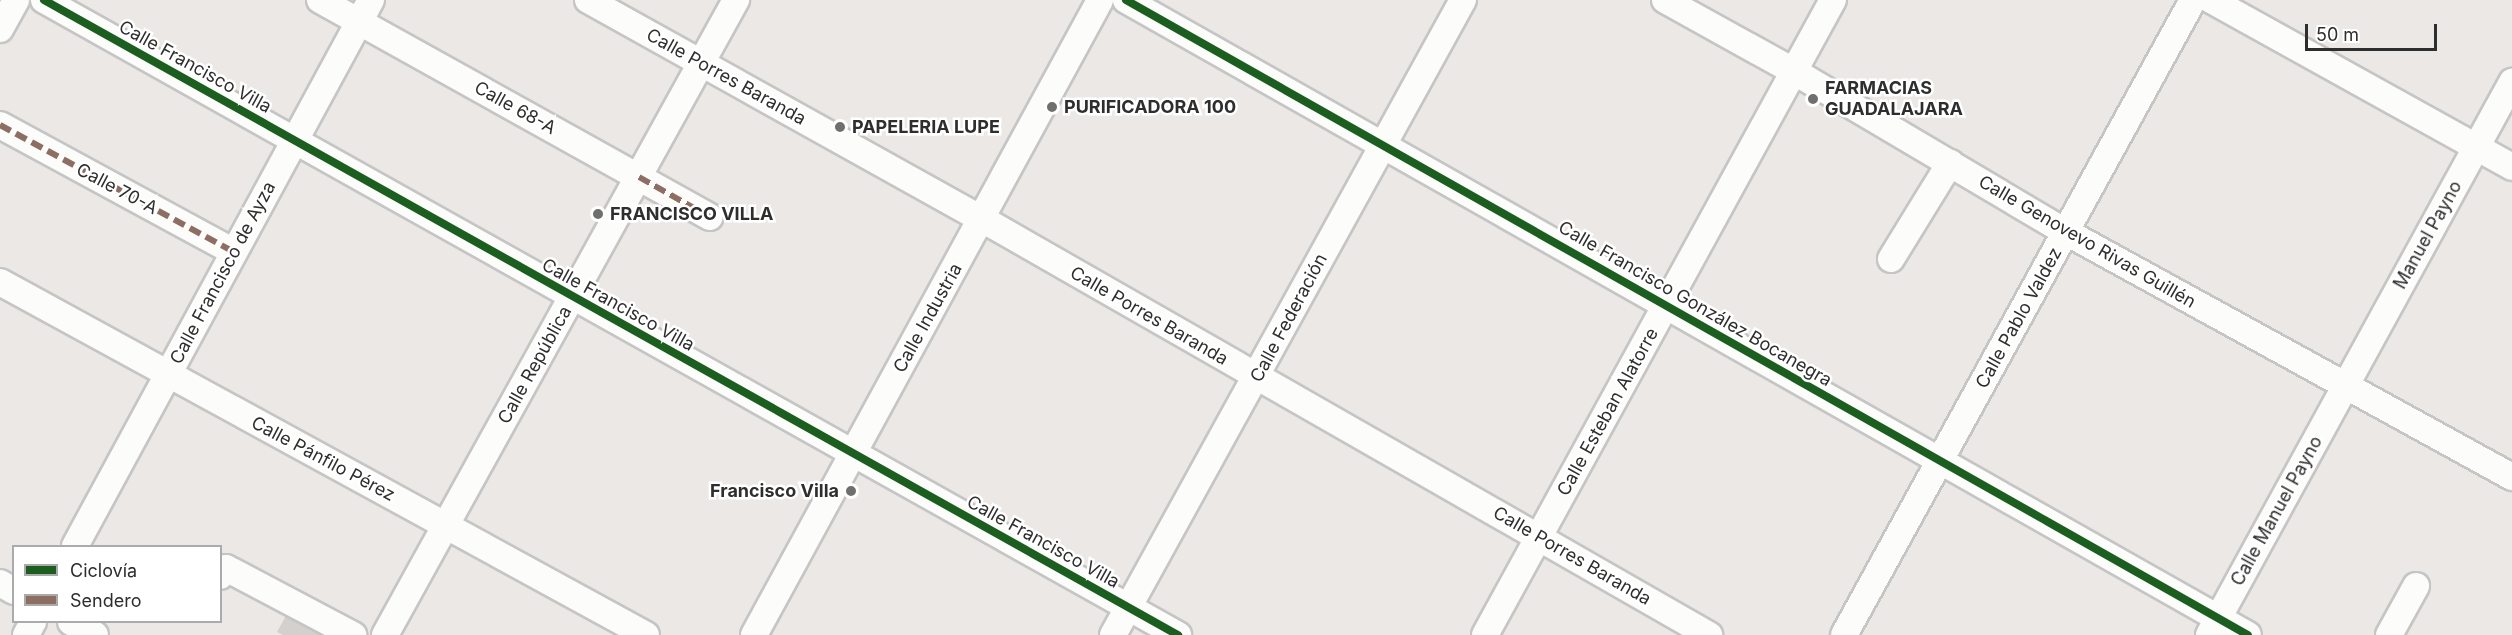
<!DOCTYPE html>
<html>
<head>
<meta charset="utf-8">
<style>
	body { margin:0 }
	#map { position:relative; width:2512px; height:635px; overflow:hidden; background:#ebe8e5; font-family:Inter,sans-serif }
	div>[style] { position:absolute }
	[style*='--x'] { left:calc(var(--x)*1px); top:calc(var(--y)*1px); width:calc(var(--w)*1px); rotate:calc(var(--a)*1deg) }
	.building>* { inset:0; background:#d3d0ce }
	.roads { filter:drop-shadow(2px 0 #c6c5c5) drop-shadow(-2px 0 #c6c5c5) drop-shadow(0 2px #c6c5c5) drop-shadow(0 -2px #c6c5c5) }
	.minor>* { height:26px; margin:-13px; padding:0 13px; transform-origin:13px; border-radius:13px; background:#fcfcfb }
	.quiet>* { height:6px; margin-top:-3px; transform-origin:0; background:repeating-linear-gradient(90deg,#8d6e63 0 12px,transparent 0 18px) }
	.cycleway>* { height:8px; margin:-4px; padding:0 4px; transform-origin:4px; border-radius:4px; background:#1b5e20 }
	.dots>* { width:16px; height:16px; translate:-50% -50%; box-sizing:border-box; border:3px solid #fff; border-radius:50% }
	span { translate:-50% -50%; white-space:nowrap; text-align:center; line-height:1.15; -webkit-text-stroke:5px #fff; paint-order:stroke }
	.street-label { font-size:18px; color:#2e2e2e }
	.poi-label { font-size:18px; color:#2e2e2e; font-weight:700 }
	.left { translate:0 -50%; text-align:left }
	.right { translate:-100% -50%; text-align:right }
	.legend { position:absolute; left:12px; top:545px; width:210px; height:78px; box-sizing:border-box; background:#fff; border:2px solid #ababab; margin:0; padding:8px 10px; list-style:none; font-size:18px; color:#2e2e2e }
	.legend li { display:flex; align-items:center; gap:12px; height:30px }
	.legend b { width:30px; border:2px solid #ababab }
	.scale { position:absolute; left:2305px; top:24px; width:132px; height:27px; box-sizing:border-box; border:3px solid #2e2e2e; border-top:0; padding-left:8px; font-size:18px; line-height:21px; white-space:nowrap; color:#2e2e2e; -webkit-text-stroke:4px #fff; paint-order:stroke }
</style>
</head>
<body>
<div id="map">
	<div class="building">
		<i style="clip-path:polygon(288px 612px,329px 635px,283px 635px,277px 632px)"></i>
	</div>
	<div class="roads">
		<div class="minor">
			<i style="--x:44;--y:0;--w:1300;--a:29.25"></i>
			<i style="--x:320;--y:0;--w:446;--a:29.1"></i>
			<i style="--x:588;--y:0;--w:451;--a:29.1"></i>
			<i style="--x:982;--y:219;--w:838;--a:29.78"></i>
			<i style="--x:1126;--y:0;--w:1289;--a:29.51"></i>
			<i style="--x:1665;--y:0;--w:149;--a:29"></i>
			<i style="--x:1795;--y:72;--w:315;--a:30.6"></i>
			<i style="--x:2066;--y:232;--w:509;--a:28.78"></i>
			<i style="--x:2211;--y:0;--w:344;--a:29"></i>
			<i style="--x:0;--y:29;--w:33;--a:-61"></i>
			<i style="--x:0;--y:125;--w:266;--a:28.5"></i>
			<i style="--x:1891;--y:259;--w:113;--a:-58.4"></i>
			<i style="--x:0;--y:282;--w:736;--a:28.65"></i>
			<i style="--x:75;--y:546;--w:621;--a:-61.54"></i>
			<i style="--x:220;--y:576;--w:10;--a:-53"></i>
			<i style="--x:226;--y:568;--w:144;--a:27.8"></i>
			<i style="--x:0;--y:583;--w:16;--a:30"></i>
			<i style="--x:71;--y:622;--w:27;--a:28"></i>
			<i style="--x:26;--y:635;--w:15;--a:-62"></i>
			<i style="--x:385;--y:635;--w:726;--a:-61.07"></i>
			<i style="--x:754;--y:635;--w:723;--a:-61.41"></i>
			<i style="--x:1113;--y:635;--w:725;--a:-61.14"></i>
			<i style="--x:1485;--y:635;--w:724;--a:-61.28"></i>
			<i style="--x:1844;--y:635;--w:725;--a:-61.21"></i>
			<i style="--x:2209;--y:635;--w:631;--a:-61.28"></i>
			<i style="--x:2389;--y:635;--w:56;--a:-61.1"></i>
		</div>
	</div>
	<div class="quiet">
		<i style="--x:0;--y:125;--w:266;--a:28.5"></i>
		<i style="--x:639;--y:177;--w:81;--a:29.4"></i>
	</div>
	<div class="cycleway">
		<i style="--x:44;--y:0;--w:1300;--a:29.25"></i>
		<i style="--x:1126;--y:0;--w:1289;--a:29.51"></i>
	</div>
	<div class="dots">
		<i style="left:1813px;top:99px;background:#706f6e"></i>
		<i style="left:1052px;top:107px;background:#706f6e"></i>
		<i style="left:840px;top:127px;background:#706f6e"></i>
		<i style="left:598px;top:214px;background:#706f6e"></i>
		<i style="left:851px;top:491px;background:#706f6e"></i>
	</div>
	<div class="street-label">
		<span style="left:195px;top:67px;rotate:29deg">Calle Francisco Villa</span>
		<span style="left:726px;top:77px;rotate:29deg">Calle Porres Baranda</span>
		<span style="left:515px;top:108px;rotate:29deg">Calle 68-A</span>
		<span style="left:117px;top:189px;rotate:28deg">Calle 70-A</span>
		<span style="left:2428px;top:235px;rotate:-61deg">Manuel Payno</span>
		<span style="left:2087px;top:242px;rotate:30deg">Calle Genovevo Rivas Guillén</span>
		<span style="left:223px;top:273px;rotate:-62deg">Calle Francisco de Ayza</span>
		<span style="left:1695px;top:304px;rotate:30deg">Calle Francisco González Bocanegra</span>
		<span style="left:618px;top:305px;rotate:29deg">Calle Francisco Villa</span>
		<span style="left:1149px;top:316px;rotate:30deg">Calle Porres Baranda</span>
		<span style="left:928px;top:318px;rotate:-61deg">Calle Industria</span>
		<span style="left:1289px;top:318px;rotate:-62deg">Calle Federación</span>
		<span style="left:2019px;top:318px;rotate:-61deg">Calle Pablo Valdez</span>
		<span style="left:535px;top:365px;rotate:-61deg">Calle República</span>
		<span style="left:1608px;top:412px;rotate:-61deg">Calle Esteban Alatorre</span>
		<span style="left:323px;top:459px;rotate:28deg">Calle Pánfilo Pérez</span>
		<span style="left:2277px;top:511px;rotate:-61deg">Calle Manuel Payno</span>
		<span style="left:1043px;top:542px;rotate:29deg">Calle Francisco Villa</span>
		<span style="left:1572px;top:556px;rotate:30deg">Calle Porres Baranda</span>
	</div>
	<div class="poi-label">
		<span class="left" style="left:1825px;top:99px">FARMACIAS<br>GUADALAJARA</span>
		<span class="left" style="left:1064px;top:107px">PURIFICADORA 100</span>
		<span class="left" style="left:852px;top:127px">PAPELERIA LUPE</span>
		<span class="left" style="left:610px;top:214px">FRANCISCO VILLA</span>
		<span class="right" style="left:839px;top:491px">Francisco Villa</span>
	</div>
	<ul class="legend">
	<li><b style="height:8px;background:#1b5e20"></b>Ciclovía</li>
	<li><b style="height:8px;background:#8d6e63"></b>Sendero</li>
	</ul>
	<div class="scale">50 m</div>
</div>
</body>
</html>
